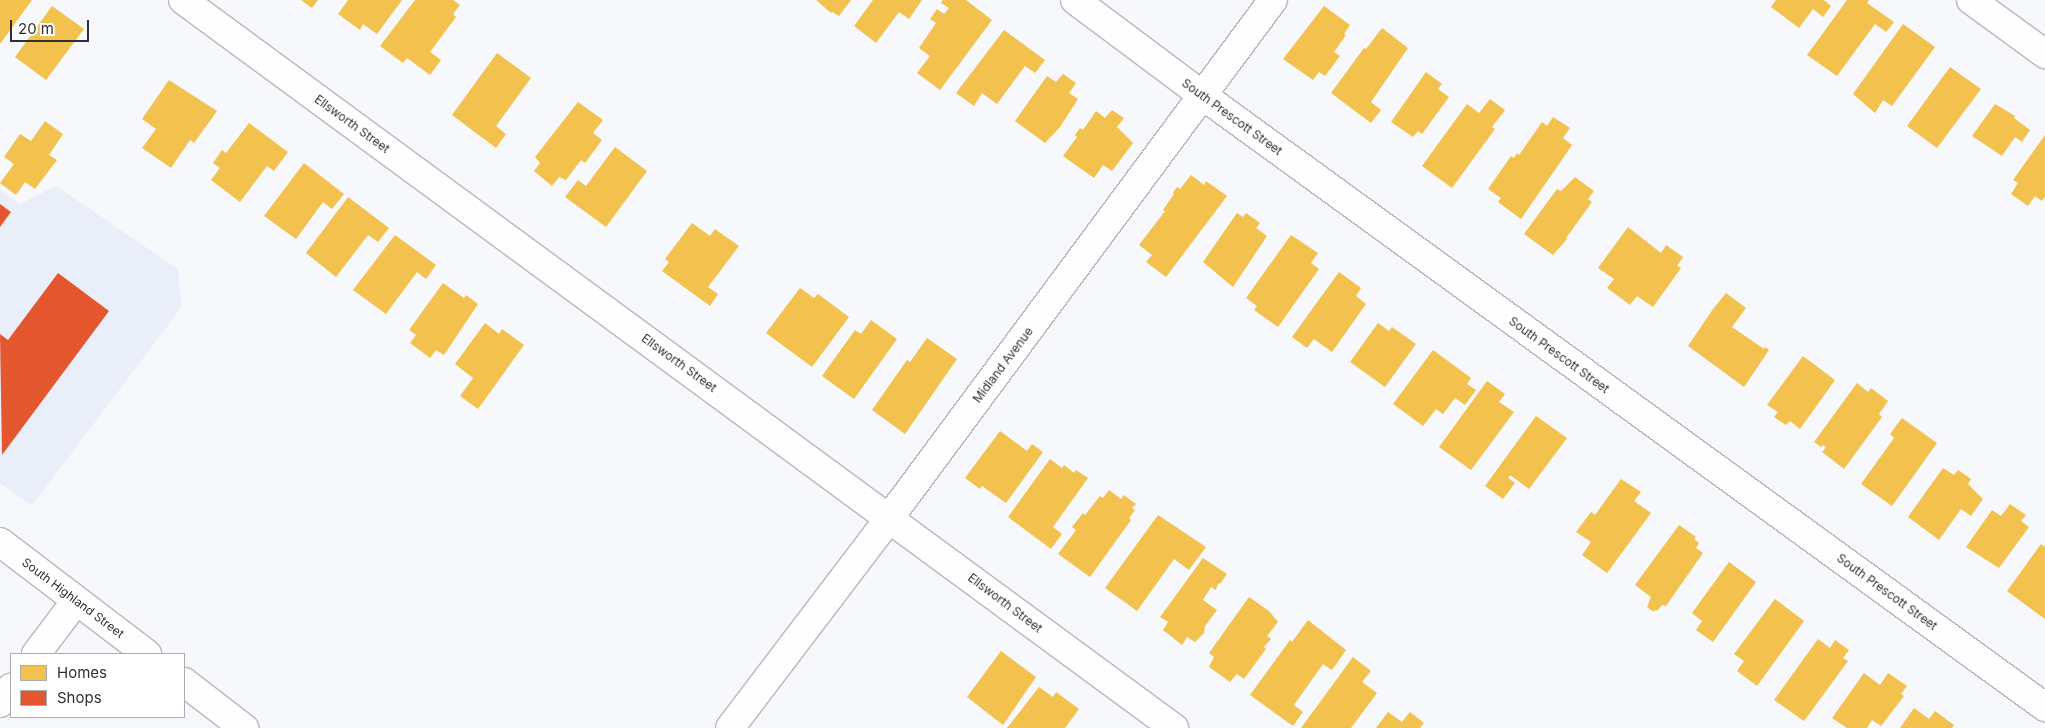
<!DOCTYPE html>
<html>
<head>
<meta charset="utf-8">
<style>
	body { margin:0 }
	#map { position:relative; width:2045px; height:728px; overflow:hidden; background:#f7f8fb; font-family:Inter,sans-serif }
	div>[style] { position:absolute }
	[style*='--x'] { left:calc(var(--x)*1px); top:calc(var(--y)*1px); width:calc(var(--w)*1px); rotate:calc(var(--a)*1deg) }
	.built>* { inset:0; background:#eaeef9 }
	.homes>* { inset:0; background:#f2c14e }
	.shops>* { inset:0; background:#e4572e }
	.roads { filter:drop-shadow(1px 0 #b7b8bc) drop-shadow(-1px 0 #b7b8bc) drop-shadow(0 1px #b7b8bc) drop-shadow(0 -1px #b7b8bc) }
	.street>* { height:28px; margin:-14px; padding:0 14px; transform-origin:14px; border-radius:14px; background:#fefefe }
	.secondary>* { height:28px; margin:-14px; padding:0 14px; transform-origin:14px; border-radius:14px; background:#fefefe }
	span { translate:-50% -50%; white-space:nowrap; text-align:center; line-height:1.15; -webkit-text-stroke:5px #fff; paint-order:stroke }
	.street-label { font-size:12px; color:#2d3035 }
	.legend { position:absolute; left:10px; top:653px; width:175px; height:65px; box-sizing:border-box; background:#fff; border:1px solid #abacae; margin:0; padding:6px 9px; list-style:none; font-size:15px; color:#2d3035 }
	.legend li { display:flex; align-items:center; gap:10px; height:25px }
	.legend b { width:25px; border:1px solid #abacae }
	.scale { position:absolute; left:10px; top:20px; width:79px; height:22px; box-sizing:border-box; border:2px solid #2d3035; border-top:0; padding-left:6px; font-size:15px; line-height:18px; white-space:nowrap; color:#2d3035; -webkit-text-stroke:4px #fff; paint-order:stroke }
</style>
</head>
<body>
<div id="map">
	<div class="built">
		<i style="clip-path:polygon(56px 186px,178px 269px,181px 308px,32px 506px,0 483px,0 190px,20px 204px)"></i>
	</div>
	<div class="homes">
		<i style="clip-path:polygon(0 0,32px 0,0 44px)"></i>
		<i style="clip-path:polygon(301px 0,318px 0,312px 8px)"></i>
		<i style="clip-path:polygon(348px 0,402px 0,377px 34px,363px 24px,360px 30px,338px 14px)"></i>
		<i style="clip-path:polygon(415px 0,453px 0,460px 5px,453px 14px,456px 17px,430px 52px,441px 60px,430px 75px,407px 58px,403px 63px,380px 46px)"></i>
		<i style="clip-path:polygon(816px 0,851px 0,839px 16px,832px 12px,831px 13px)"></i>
		<i style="clip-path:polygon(873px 0,922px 0,909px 19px,899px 12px,876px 43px,854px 26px)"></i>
		<i style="clip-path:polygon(943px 0,966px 0,992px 20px,940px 90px,917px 73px,930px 56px,919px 48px,936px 23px,930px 19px,937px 9px,944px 14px,949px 8px,941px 3px)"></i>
		<i style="clip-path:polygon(1776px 0,1824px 0,1831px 6px,1823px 17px,1813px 9px,1799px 28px,1771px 7px)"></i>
		<i style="clip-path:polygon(1847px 0,1869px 0,1867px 3px,1894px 22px,1886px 32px,1875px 24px,1837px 76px,1807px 55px)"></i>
		<i style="clip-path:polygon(52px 6px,84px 29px,46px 80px,15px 57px)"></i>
		<i style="clip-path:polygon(1324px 6px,1350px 25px,1344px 34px,1346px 35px,1334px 52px,1340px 56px,1325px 76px,1319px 72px,1313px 80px,1283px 59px)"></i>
		<i style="clip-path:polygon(1903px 24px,1935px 47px,1892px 106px,1883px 100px,1875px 113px,1853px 94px)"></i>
		<i style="clip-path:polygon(1382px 28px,1408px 48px,1371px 102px,1381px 110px,1371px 123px,1331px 93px,1364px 48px,1366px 49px)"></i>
		<i style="clip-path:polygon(1004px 30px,1045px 60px,1035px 73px,1025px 66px,997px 104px,982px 93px,974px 106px,956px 93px)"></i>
		<i style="clip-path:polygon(497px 53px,531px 78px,496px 126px,506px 134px,496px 148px,452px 115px)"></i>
		<i style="clip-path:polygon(1950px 67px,1981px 89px,1937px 148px,1907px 126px)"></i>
		<i style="clip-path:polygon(1426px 72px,1442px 84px,1438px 89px,1449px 97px,1422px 134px,1418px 131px,1413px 137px,1391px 122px)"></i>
		<i style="clip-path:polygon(1063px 74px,1076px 83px,1069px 93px,1078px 99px,1060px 127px,1045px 143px,1015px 121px,1047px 76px,1056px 82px)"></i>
		<i style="clip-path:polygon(169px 80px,217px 111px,194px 143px,190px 140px,171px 168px,142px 148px,156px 129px,142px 119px)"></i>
		<i style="clip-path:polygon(1490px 99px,1505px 110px,1492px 127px,1495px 129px,1452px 188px,1422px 166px,1467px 104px,1479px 113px)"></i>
		<i style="clip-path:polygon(578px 102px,603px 120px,593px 133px,602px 140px,585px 163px,581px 160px,566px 180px,559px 177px,552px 186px,534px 171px,540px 163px,535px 157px)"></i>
		<i style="clip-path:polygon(1995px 104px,2015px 116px,2014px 118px,2030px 130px,2022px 142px,2015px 137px,2002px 156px,1972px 136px)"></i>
		<i style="clip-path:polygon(1112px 110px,1124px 118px,1117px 127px,1133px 143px,1112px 171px,1103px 165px,1094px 178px,1063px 156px,1077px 137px,1075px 135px,1080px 128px,1083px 130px,1096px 111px,1105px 118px)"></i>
		<i style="clip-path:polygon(1553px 117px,1570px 128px,1563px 138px,1572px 145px,1521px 219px,1498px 202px,1501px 198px,1488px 189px,1511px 156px,1514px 158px,1517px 153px,1519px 155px,1542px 122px,1547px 126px)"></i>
		<i style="clip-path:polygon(45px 121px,63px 134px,49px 155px,57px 160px,35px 189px,25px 182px,16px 195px,0 183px,14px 164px,4px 157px,20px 134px,31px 141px)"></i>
		<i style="clip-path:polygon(249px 123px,288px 152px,274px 171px,267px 166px,240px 202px,211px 180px,220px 168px,213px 163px,222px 150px,226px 153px)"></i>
		<i style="clip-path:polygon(2045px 135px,2045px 197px,2042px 201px,2035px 196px,2028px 206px,2011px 194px,2018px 183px,2013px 180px)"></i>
		<i style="clip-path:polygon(615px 147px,647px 171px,606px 227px,565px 197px,578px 180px,586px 186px)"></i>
		<i style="clip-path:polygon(304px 163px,344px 194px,332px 209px,323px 202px,296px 239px,264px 216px)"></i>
		<i style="clip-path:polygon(1191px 175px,1204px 185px,1206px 181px,1227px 196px,1166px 277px,1146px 262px,1152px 255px,1139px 245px,1165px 211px,1163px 210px,1174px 194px,1173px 193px,1177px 187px,1180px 189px)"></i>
		<i style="clip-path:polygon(1575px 177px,1594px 191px,1588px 199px,1592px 202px,1566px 238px,1567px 239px,1553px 255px,1524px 234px,1557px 189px,1561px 191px)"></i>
		<i style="clip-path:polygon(348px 197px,389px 228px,378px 242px,368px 235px,336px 277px,306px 253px)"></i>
		<i style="clip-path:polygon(1237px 213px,1243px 217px,1246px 213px,1260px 223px,1256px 228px,1267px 236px,1233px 287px,1203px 262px)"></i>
		<i style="clip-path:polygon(692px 223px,710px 236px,715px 229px,739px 246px,708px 287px,718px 294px,710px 306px,662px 271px,669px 262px,665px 259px)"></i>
		<i style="clip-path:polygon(1628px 227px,1661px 253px,1666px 245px,1683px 257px,1677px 266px,1681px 268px,1653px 307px,1637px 296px,1630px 305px,1607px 288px,1614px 279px,1598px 268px)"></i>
		<i style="clip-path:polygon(395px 235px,436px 265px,426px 279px,417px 272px,386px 314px,353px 290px)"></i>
		<i style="clip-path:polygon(1291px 235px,1318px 253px,1311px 263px,1319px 269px,1278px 327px,1254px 310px,1257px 306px,1246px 298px)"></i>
		<i style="clip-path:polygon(1339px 272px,1361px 288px,1356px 296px,1366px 304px,1332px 352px,1314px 339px,1307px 348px,1292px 337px)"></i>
		<i style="clip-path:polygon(443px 283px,464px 298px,466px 295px,478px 304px,444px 355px,436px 350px,430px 358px,410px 343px,416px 335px,409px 330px)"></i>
		<i style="clip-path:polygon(800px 288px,814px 298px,818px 294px,849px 317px,812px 367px,766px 333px)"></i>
		<i style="clip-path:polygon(1726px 293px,1746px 308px,1732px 327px,1764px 349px,1765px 347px,1769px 350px,1744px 387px,1688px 346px,1713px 309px)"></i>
		<i style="clip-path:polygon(871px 320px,897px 339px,854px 399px,822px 376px,855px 330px,861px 334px)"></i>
		<i style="clip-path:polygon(485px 323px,499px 334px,502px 329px,524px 345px,478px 409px,460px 396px,473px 378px,455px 364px)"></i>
		<i style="clip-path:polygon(1378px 323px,1389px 331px,1392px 327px,1416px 344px,1385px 387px,1350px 362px)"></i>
		<i style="clip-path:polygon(927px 338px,957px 359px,905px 434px,872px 410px,907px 360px,910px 362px)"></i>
		<i style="clip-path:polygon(1433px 350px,1471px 378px,1467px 384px,1476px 390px,1465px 405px,1455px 398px,1443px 414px,1436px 409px,1423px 426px,1393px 404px)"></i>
		<i style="clip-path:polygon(1803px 356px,1835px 380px,1800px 429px,1790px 421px,1786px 425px,1774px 417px,1778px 412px,1767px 405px)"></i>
		<i style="clip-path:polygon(1487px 381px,1505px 394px,1499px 402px,1514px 412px,1471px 470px,1439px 447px)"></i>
		<i style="clip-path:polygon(1857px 383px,1868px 392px,1871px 388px,1888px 401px,1879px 414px,1882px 417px,1844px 469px,1822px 452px,1826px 447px,1823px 445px,1821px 447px,1814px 442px)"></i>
		<i style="clip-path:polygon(1536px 416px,1567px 438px,1529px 489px,1510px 475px,1508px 478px,1515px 483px,1503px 499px,1485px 486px)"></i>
		<i style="clip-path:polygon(1902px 418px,1937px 443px,1892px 506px,1861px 484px,1894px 438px,1890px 434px)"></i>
		<i style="clip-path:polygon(1000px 431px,1027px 451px,1032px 444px,1043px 452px,1006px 503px,982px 486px,980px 489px,965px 478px)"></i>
		<i style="clip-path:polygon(1050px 459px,1062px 468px,1064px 465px,1074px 473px,1076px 470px,1088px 478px,1053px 527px,1062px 534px,1051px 549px,1008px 517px)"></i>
		<i style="clip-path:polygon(1943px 468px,1954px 475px,1958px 470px,1971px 479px,1968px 484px,1983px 499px,1971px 516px,1961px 509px,1939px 540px,1908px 517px)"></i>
		<i style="clip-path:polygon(1621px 479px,1641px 492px,1634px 501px,1651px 513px,1607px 573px,1582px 555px,1591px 542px,1576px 532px,1591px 512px,1595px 515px)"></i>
		<i style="clip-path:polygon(1109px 490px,1121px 499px,1124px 495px,1136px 504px,1132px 508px,1135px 510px,1129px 518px,1131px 520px,1090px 577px,1058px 554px,1076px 530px,1072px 527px,1083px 513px,1085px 515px,1100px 496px,1103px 498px)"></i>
		<i style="clip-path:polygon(2010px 504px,2026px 515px,2021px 521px,2029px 527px,1999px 568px,1966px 547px,1992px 510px,2001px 516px)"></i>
		<i style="clip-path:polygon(1158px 515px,1206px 547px,1189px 570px,1174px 559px,1137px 611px,1105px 588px)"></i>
		<i style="clip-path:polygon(1679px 525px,1696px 537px,1694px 539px,1699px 543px,1696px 548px,1703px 553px,1666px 606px,1662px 605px,1658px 610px,1652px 611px,1647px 607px,1651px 597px,1635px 585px)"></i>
		<i style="clip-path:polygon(2041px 544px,2045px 547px,2045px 619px,2007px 591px)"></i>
		<i style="clip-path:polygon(1203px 558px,1227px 574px,1220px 584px,1219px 583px,1217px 586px,1216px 590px,1211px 587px,1203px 600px,1217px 610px,1205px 626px,1204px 633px,1195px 642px,1187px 637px,1182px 645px,1163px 630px,1168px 622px,1160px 617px)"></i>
		<i style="clip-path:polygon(1729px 562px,1756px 582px,1713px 642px,1696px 630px,1702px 621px,1692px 613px)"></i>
		<i style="clip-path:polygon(1249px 597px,1269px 611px,1278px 622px,1267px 636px,1271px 639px,1264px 647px,1266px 649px,1244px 679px,1237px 674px,1230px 682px,1209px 667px,1214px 657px,1209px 653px)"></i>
		<i style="clip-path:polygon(1775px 599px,1804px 621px,1757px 686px,1737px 671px,1744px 661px,1734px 654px)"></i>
		<i style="clip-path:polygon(1308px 620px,1346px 650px,1332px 670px,1323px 664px,1294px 705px,1303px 712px,1293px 726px,1250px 695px,1290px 640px,1292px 642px)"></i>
		<i style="clip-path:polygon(1818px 639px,1830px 648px,1835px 640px,1849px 650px,1843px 658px,1848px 661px,1804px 721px,1774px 700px)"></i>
		<i style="clip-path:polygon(1001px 651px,1036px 677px,1003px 725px,967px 697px)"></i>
		<i style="clip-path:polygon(1353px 657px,1371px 671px,1362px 682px,1377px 693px,1351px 728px,1301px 728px)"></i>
		<i style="clip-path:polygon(1864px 673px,1880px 685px,1888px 673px,1907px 686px,1901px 694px,1904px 696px,1881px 726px,1872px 720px,1867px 728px,1847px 728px,1832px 718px)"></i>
		<i style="clip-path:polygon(1039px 687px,1053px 697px,1056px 692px,1079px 709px,1065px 728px,1007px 728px)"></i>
		<i style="clip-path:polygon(1914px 708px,1929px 719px,1935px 711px,1954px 725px,1952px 728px,1900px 728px)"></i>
		<i style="clip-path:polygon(1388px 712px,1402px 722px,1410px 712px,1424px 723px,1420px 728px,1376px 728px)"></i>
	</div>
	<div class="shops">
		<i style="clip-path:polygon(0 204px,11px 212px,0 227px)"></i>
		<i style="clip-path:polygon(58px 273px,109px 311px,2px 455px,0 334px,8px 340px)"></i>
	</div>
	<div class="roads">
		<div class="street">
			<i style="--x:183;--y:0;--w:1230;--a:36.3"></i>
			<i style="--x:1075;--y:0;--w:159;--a:36.8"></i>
			<i style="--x:1202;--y:95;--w:1042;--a:35.98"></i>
			<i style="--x:1971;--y:0;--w:92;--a:36.1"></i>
			<i style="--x:36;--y:654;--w:66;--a:-53"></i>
			<i style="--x:0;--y:703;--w:19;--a:-54"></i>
			<i style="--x:730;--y:728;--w:265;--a:-52.8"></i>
			<i style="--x:890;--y:517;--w:643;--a:-53.47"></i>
		</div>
		<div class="secondary">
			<i style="--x:0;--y:542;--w:185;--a:37.3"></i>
			<i style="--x:184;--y:682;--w:76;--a:37.5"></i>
		</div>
	</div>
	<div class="street-label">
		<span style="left:1232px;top:117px;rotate:36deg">South Prescott Street</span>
		<span style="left:352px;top:124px;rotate:36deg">Ellsworth Street</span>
		<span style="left:1559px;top:355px;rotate:36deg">South Prescott Street</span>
		<span style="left:679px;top:363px;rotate:36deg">Ellsworth Street</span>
		<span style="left:1003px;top:365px;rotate:-53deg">Midland Avenue</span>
		<span style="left:1887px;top:592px;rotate:36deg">South Prescott Street</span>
		<span style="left:73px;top:598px;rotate:37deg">South Highland Street</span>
		<span style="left:1005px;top:603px;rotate:37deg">Ellsworth Street</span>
	</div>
	<ul class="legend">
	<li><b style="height:14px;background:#f2c14e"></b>Homes</li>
	<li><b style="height:14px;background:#e4572e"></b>Shops</li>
	</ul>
	<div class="scale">20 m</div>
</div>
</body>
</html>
